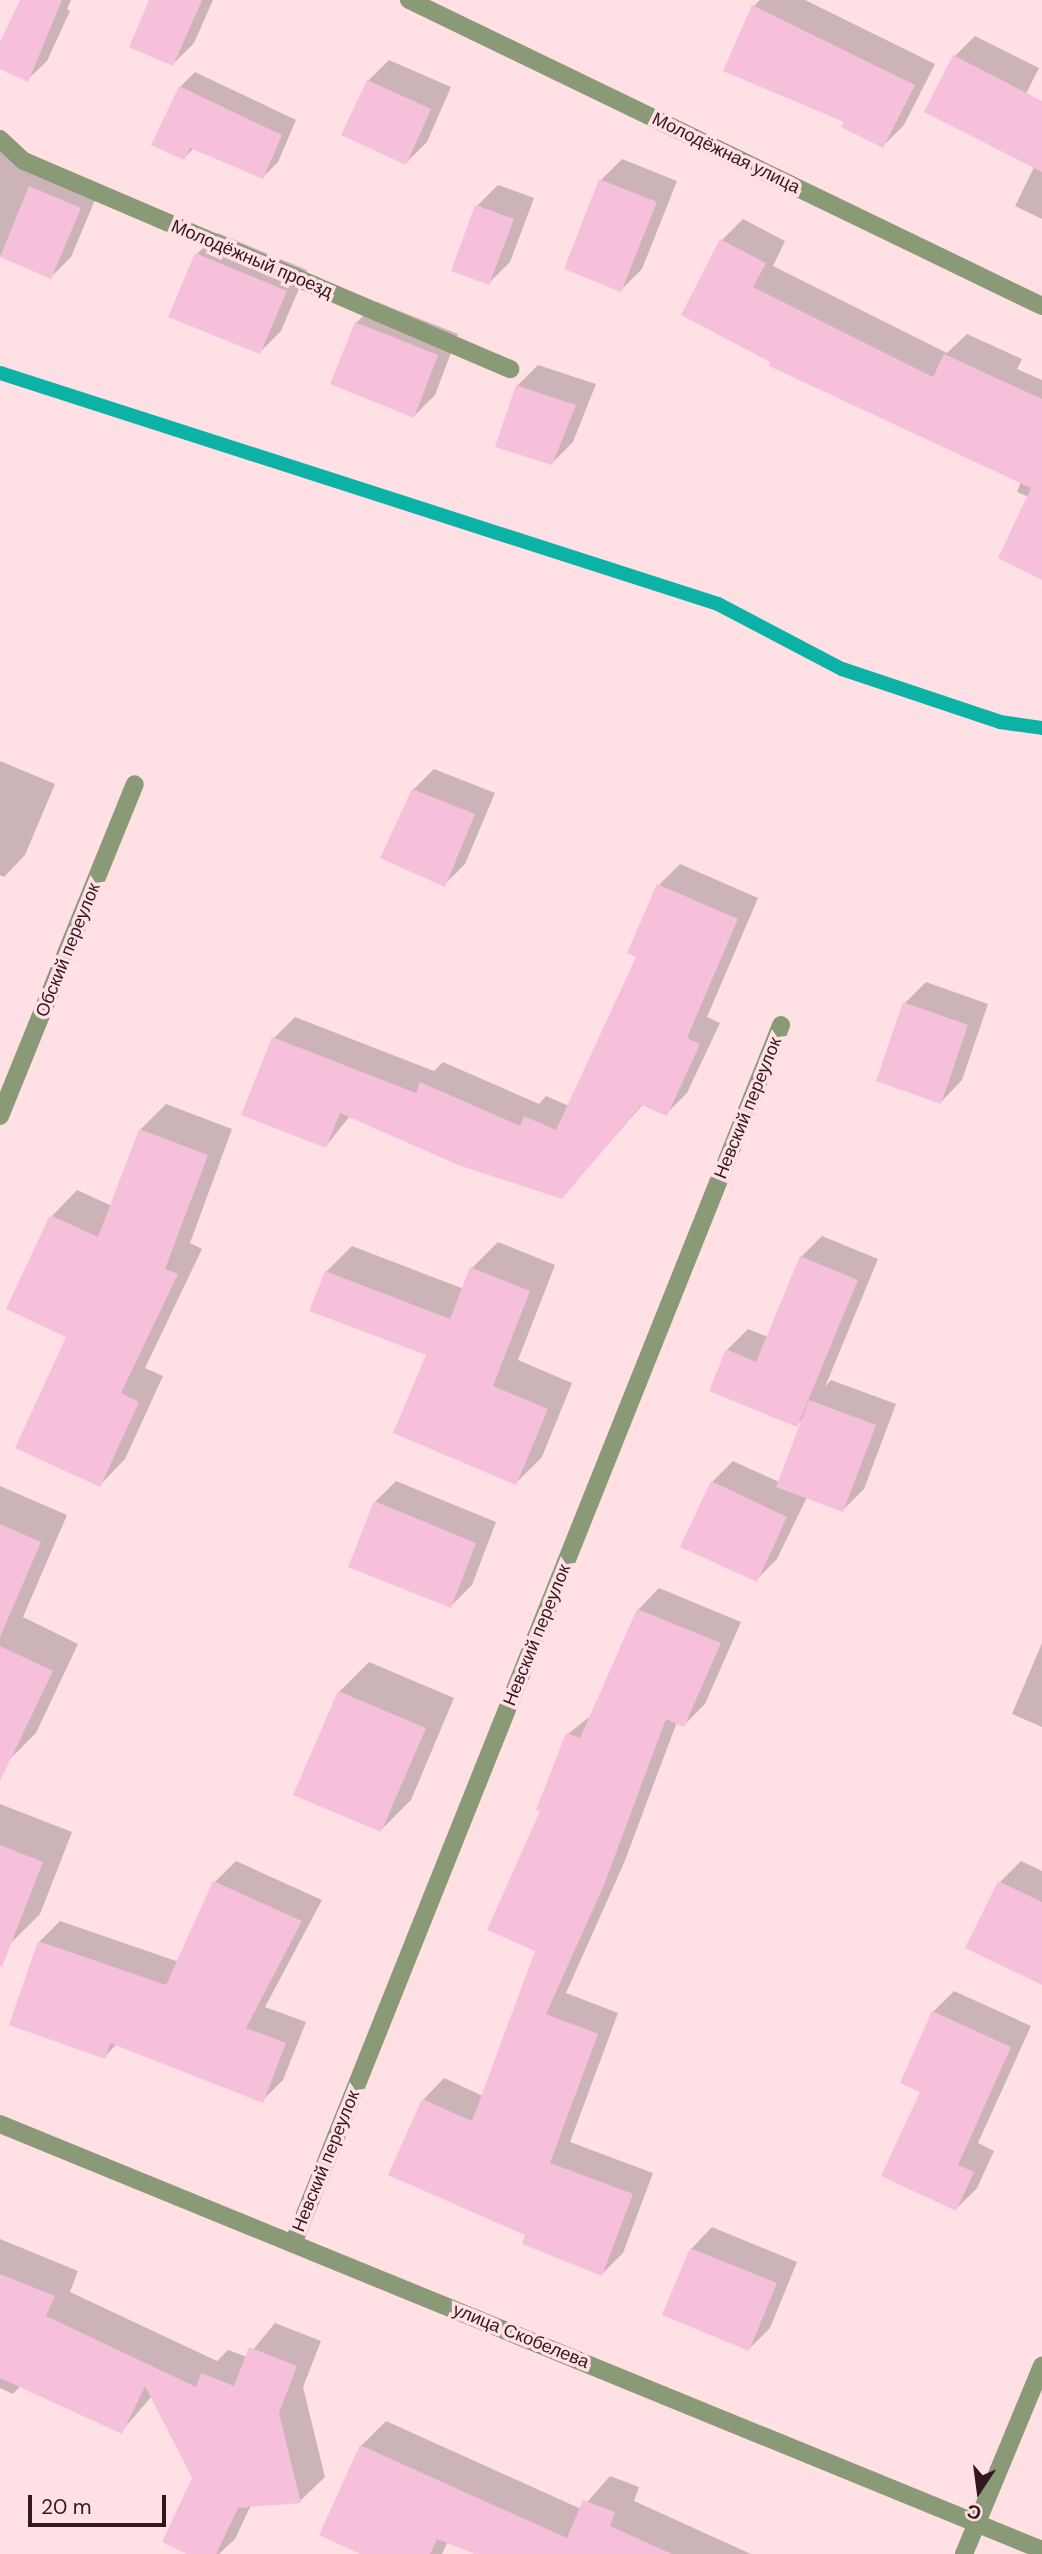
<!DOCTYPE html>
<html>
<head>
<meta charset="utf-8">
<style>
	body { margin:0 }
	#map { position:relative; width:1042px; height:2554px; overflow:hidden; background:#ffe0e5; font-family:"DM Sans",sans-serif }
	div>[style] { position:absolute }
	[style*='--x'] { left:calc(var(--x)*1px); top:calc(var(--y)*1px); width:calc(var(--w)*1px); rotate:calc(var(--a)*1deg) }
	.shadow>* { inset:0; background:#0003 }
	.stream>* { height:14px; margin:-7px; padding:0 7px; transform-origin:7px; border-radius:7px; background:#0db2a7 }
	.building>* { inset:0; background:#f6c0db }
	.minor>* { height:18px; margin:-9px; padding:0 9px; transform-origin:9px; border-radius:9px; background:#8a9976 }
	span { translate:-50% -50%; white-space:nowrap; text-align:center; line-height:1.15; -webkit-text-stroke:7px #ffe0e5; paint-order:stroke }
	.street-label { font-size:18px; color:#32181e }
	.north { position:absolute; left:944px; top:2456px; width:70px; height:70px; -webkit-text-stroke:5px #ffe0e5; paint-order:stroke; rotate:193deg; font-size:19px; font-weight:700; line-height:28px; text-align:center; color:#32181e }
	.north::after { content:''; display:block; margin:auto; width:24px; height:32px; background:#32181e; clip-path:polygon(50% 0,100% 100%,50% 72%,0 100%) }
	.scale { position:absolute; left:28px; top:2495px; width:138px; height:32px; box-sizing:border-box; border:4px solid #32181e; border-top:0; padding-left:9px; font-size:21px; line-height:24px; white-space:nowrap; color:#32181e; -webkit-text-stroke:5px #ffe0e5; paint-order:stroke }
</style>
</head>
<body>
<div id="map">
	<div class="shadow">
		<i style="clip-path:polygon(22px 0,71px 0,67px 9px,70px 11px,47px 61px,27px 80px,0 67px,0 46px)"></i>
		<i style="clip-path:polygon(151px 0,213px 0,194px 43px,173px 64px)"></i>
		<i style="clip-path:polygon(760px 0,805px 0,935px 64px,904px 125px,883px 146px,846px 121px,754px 6px)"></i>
		<i style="clip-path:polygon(975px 36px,1039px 68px,1011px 123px,954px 57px)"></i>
		<i style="clip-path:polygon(389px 60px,451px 87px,427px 142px,406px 163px,344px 134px,368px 81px)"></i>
		<i style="clip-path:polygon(195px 72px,296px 120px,278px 162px,263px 177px,194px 148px,184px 158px,180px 87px)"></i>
		<i style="clip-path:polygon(0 147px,100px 188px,71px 257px,51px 277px,0 255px)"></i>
		<i style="clip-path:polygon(1042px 151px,1042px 219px,1015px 206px)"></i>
		<i style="clip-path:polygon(622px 159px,677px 181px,642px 269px,621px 290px,601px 180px)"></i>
		<i style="clip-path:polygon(498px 185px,534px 198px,510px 262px,489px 283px,477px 206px)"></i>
		<i style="clip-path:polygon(743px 219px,785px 241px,773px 266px,947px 353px,967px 334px,1022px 359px,1017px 369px,1042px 380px,1042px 578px,1029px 497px,1017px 492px,1021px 482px,683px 314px,722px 240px)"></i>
		<i style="clip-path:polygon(218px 233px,307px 270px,281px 331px,260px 352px,197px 254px)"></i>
		<i style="clip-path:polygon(377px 302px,458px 334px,435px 395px,414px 416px,356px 323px)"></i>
		<i style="clip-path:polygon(538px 365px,596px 384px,573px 442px,552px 463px,517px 386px)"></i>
		<i style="clip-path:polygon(0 761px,55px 784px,25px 855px,4px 877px,0 875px)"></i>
		<i style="clip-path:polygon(434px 769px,495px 793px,465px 864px,444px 885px,413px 790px)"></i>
		<i style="clip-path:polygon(680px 864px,758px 898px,707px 1017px,720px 1023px,687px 1093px,666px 1114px,643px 1104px,562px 1197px,350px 1116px,326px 1146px,274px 1038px,295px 1017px,434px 1071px,443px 1062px,539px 1104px,546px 1096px,569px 1106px,638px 956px,659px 885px)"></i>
		<i style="clip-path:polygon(926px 982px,988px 1004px,962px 1080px,941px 1102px,905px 1003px)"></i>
		<i style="clip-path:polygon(166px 1104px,232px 1129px,190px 1243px,202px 1249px,145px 1368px,163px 1376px,125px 1459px,100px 1485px,68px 1336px,9px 1308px,52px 1216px,77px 1190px,112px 1206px,140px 1130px)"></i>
		<i style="clip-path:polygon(822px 1236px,878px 1259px,825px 1387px,831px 1380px,896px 1404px,864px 1489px,843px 1510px,807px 1497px,777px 1559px,756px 1580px,712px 1482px,733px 1461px,779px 1482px,804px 1418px,796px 1425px,727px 1350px,748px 1329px,768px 1337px,801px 1257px)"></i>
		<i style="clip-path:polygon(498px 1242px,555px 1265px,518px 1360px,572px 1383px,542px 1457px,516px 1483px,428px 1354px,326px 1272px,352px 1246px,464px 1289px,472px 1268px)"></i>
		<i style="clip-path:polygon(396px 1481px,496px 1522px,472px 1585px,451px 1606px,375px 1502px)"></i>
		<i style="clip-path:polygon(0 1486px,67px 1515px,23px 1617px,78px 1644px,36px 1733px,9px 1760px,0 1755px)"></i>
		<i style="clip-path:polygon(659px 1588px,741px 1622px,705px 1704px,684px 1725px,677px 1722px,624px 1863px,566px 1993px,618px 2013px,570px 2142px,653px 2173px,623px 2253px,602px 2274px,528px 2234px,390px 2174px,423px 2100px,444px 2078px,483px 2096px,537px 1950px,543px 1810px,539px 1809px,568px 1734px,593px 1714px,638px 1610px)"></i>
		<i style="clip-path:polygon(1042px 1643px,1042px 1727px,1012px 1714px)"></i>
		<i style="clip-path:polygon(369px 1662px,454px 1698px,411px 1800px,381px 1830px,339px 1692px)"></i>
		<i style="clip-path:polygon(0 1804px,72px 1832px,40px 1914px,10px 1944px,0 1940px)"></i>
		<i style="clip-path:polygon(236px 1861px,322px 1900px,265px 2007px,306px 2022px,283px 2080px,262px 2101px,117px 2044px,104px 2057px,39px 1942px,60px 1921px,179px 1962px,215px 1882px)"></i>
		<i style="clip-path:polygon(1021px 1861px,1042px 1871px,1042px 1981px,967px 1947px,1000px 1882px)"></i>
		<i style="clip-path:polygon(954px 1991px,1031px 2026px,978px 2143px,994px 2151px,977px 2188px,956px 2209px,922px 2091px,933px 2012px)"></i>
		<i style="clip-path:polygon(712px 2227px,797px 2262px,770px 2328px,749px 2349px,664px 2314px,691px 2249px)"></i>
		<i style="clip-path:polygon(0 2239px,78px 2271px,70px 2292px,217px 2361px,228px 2350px,247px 2357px,275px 2323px,321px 2341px,303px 2387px,325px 2477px,300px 2501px,251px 2505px,235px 2539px,219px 2554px,191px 2554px,194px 2478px,152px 2396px,121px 2432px,21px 2386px,13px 2394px,0 2388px)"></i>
		<i style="clip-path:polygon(386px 2421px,581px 2509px,610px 2476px,639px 2487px,634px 2501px,751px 2554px,480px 2554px,448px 2541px,442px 2554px,364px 2554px,361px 2446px)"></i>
	</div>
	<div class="stream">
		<i style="--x:0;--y:373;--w:754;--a:17.83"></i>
		<i style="--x:718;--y:604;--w:140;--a:27.7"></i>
		<i style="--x:842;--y:669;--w:167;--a:18.5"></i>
		<i style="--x:1000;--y:722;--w:42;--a:8.1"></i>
	</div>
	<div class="building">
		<i style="clip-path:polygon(20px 0,62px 0,28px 82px,0 69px,0 42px)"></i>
		<i style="clip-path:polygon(149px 0,202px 0,173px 66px,129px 47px)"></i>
		<i style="clip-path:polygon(752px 5px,915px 85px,883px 148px,841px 127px,844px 122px,723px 71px)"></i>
		<i style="clip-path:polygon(953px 55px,1042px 101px,1042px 172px,924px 112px)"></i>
		<i style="clip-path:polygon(367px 80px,431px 109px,406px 165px,341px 135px)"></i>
		<i style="clip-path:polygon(179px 86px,282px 135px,263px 179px,190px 148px,184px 160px,151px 145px)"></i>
		<i style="clip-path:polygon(599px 179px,657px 202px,621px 292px,564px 269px)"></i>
		<i style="clip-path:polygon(29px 186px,81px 208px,51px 279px,0 257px)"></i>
		<i style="clip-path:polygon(475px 205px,514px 219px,489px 285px,451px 271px)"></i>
		<i style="clip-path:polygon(720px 239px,766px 263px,753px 287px,933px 377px,944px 354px,1042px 399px,1042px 580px,998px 558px,1031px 488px,769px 366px,770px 362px,681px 315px)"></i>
		<i style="clip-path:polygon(195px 253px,287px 291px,260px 354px,168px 317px)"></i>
		<i style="clip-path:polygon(355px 322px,438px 355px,414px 418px,330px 384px)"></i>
		<i style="clip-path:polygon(516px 385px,576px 405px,552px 465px,495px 447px)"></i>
		<i style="clip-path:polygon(412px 789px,475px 814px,445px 887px,380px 858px)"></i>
		<i style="clip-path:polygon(657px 884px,738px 919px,687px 1038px,700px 1044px,667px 1116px,641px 1105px,562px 1199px,458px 1165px,340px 1113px,326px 1148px,241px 1115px,272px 1037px,416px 1093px,420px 1082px,520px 1126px,524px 1116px,556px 1130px,636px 957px,627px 953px)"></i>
		<i style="clip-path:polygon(903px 1002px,968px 1025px,941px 1104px,876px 1081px)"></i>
		<i style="clip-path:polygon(139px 1129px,208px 1155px,165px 1269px,178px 1274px,121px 1393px,139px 1402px,100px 1487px,15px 1448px,66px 1337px,6px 1309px,50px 1215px,98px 1237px)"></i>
		<i style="clip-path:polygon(800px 1256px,858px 1280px,797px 1427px,709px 1391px,726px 1349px,756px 1362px)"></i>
		<i style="clip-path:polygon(470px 1267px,530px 1291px,493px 1386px,548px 1409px,516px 1485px,393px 1433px,426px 1355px,309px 1311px,325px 1271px,450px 1319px)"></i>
		<i style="clip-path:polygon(809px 1400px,876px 1425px,843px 1512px,776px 1487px)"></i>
		<i style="clip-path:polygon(711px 1481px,787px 1517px,757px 1582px,680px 1547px)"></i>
		<i style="clip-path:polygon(374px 1501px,476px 1543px,451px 1608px,348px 1567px)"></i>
		<i style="clip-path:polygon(0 1524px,41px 1542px,0 1637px)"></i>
		<i style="clip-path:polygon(637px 1609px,721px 1643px,684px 1727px,666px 1719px,604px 1885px,546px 2014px,598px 2034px,550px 2163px,633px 2194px,602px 2276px,522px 2244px,525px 2235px,388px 2175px,422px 2099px,472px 2121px,535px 1951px,487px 1930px,540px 1811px,536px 1810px,566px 1733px,580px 1738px)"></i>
		<i style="clip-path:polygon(0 1646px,53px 1671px,0 1781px)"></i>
		<i style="clip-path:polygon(338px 1691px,426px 1728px,381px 1832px,293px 1795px)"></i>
		<i style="clip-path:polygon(0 1845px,43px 1862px,2px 1967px,0 1966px)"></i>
		<i style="clip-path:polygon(213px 1881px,302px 1921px,246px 2028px,286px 2043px,263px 2103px,110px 2043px,105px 2059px,9px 2025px,38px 1941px,166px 1985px)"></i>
		<i style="clip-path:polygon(998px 1881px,1042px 1902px,1042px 1985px,965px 1948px)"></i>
		<i style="clip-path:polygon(932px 2011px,1011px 2047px,958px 2165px,974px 2172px,956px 2211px,881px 2176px,920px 2092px,900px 2083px)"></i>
		<i style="clip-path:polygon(690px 2248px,777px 2283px,749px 2351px,662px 2315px)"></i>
		<i style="clip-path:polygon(0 2274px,55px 2296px,46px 2316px,196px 2387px,201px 2373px,234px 2386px,249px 2347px,297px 2366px,279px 2413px,301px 2503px,238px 2508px,216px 2554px,187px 2554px,162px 2542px,192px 2478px,145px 2386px,122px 2434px,0 2378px)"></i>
		<i style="clip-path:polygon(360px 2445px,567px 2538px,583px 2500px,615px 2512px,610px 2526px,672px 2554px,475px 2554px,437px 2539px,430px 2554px,360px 2554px,319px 2535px)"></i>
	</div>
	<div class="minor">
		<i style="--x:409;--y:0;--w:703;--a:25.8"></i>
		<i style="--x:0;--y:139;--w:33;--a:43"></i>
		<i style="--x:24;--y:161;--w:529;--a:23.17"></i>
		<i style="--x:0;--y:1116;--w:358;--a:-67.9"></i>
		<i style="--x:0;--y:2124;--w:1126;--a:22.24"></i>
		<i style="--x:293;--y:2244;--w:1313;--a:-68.18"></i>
		<i style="--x:964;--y:2554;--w:204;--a:-67.5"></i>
	</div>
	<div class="street-label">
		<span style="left:726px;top:153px;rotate:26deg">Молодёжная улица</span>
		<span style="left:252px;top:259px;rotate:23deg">Молодёжный проезд</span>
		<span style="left:68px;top:950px;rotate:-68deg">Обский переулок</span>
		<span style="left:748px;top:1108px;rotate:-68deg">Невский переулок</span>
		<span style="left:537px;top:1635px;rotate:-68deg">Невский переулок</span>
		<span style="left:326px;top:2161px;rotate:-68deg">Невский переулок</span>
		<span style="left:521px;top:2336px;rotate:22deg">улица Скобелева</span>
	</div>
	<div class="north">С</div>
	<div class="scale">20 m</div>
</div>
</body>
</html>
